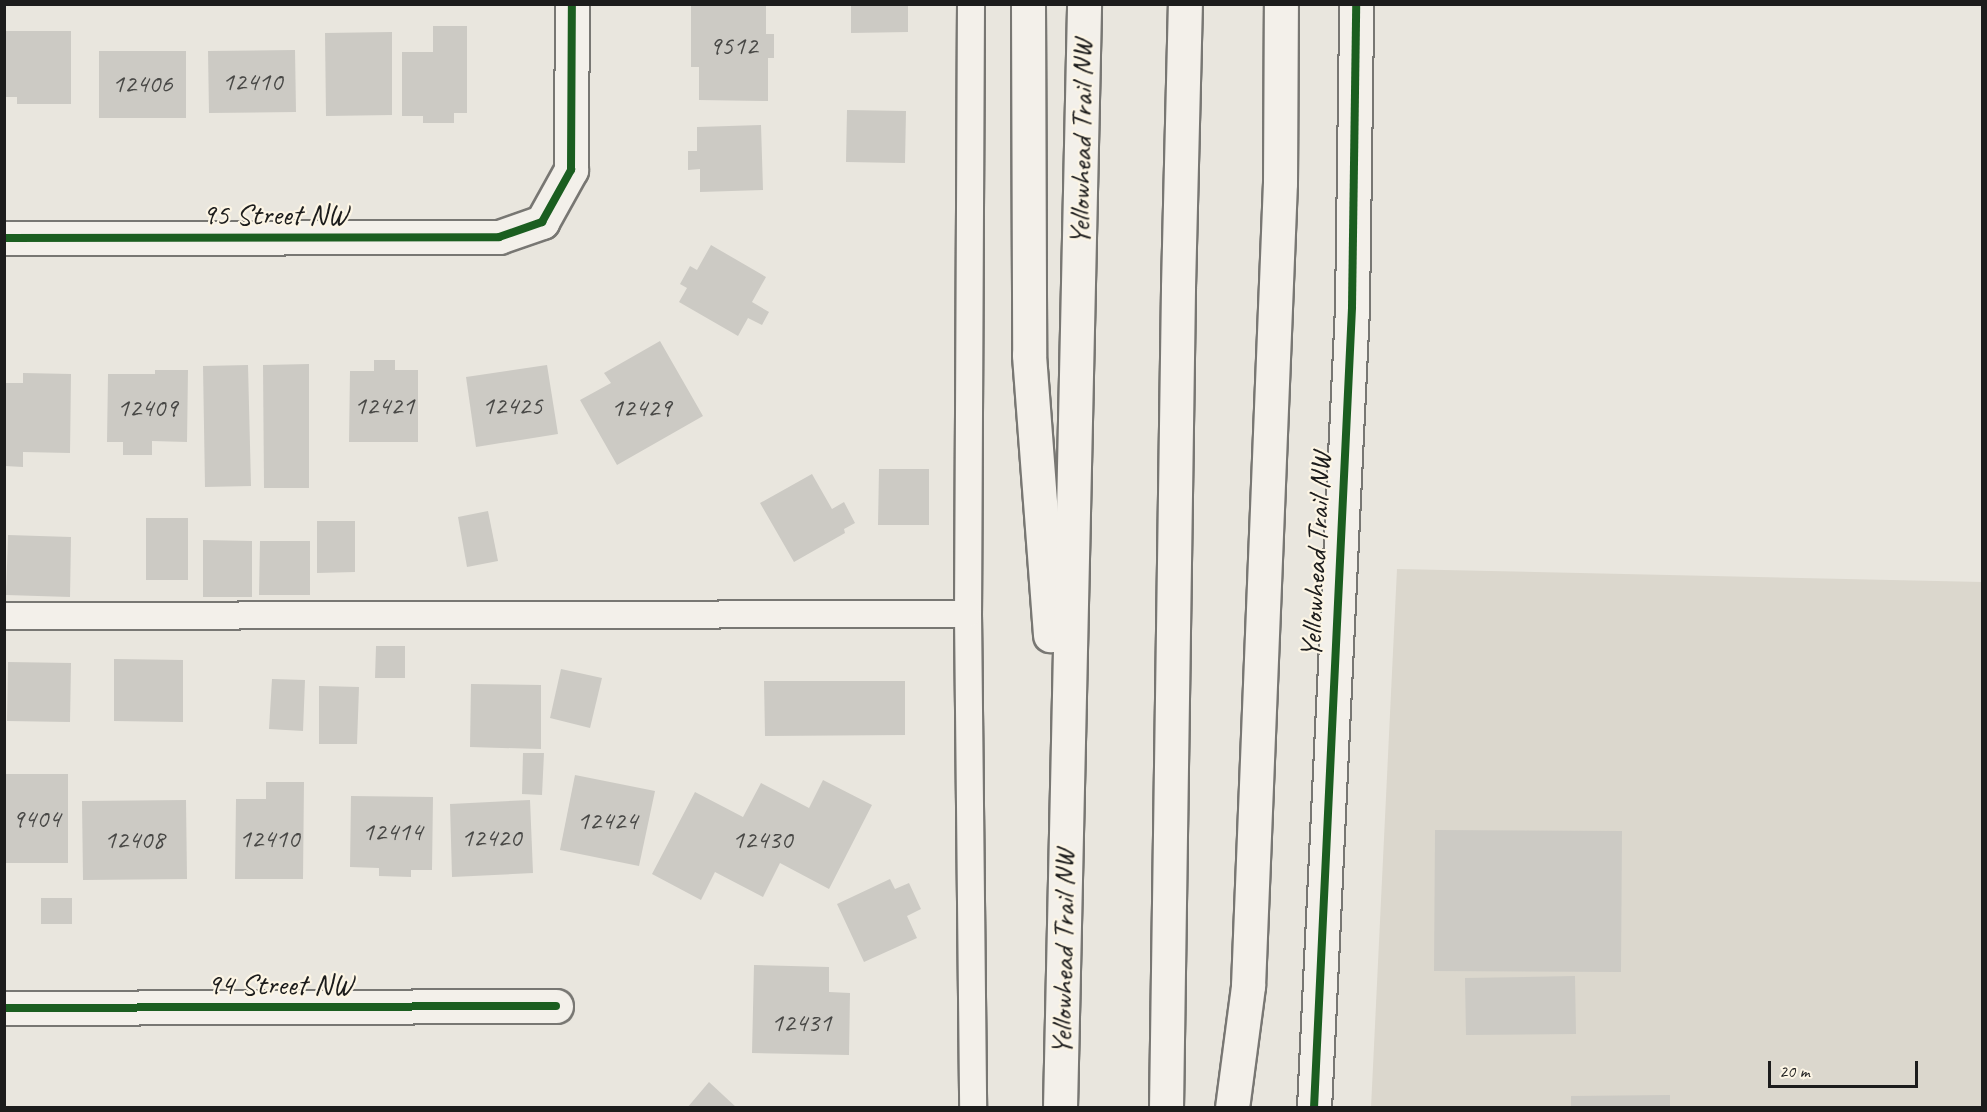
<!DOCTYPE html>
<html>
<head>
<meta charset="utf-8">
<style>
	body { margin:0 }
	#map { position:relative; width:1987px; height:1112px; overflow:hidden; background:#e9e6de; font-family:Caveat,sans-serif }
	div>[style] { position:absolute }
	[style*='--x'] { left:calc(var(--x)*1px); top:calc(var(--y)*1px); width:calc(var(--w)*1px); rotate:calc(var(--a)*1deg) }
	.built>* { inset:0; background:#dbd7cd }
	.building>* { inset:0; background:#cccac4 }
	.roads { filter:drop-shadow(2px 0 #787773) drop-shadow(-2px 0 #787773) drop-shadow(0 2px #787773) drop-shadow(0 -2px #787773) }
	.lane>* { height:26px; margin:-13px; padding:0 13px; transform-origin:13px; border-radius:13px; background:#f3f0ea }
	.street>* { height:33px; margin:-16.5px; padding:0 16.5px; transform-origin:16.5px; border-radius:16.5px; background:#f3f0ea }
	.highway>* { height:33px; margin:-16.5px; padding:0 16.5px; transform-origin:16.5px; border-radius:16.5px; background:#f3f0ea }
	.cycleway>* { height:8px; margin:-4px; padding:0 4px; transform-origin:4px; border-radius:4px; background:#1b5e20 }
	span { translate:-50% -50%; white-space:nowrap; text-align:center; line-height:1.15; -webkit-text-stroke:4.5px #fcf5e5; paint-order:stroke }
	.number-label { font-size:27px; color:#484846 }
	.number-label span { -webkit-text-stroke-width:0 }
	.street-label { font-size:30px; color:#1c1c1c }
	.frame { position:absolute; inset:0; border:6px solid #1c1c1c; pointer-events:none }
	.scale { position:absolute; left:1768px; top:1061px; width:150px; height:27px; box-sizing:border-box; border:3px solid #1c1c1c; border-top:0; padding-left:8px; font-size:18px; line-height:21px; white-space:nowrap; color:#1c1c1c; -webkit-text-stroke:4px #fcf5e5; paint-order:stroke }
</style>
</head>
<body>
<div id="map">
	<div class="built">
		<i style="clip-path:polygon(1397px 569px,1982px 582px,1982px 1107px,1371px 1108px)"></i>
	</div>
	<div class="building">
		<i style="clip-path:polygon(691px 4px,766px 4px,766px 34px,774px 34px,774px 58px,768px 58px,768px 101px,699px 100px,699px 67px,691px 67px)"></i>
		<i style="clip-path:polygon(851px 4px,908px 4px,908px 32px,851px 33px)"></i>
		<i style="clip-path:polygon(433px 26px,467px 26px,467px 113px,454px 113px,454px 123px,423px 123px,423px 116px,402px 116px,402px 52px,433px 52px)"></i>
		<i style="clip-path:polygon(4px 31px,71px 31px,71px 104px,17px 104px,17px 97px,4px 97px)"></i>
		<i style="clip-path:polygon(392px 32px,392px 115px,326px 116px,325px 33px)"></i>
		<i style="clip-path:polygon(295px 50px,296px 112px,209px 113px,208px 51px)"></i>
		<i style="clip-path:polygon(99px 51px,186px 51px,186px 118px,99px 118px)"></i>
		<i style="clip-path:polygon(847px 110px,906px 111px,905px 163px,846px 162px)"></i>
		<i style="clip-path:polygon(761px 125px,763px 190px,700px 192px,700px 169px,688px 170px,688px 151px,697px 151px,697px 127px)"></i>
		<i style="clip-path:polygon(711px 245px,766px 277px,752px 302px,769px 312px,762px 325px,748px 318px,738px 336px,679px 302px,687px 288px,680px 284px,690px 266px,697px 270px)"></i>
		<i style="clip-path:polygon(660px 341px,703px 416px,617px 465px,580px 400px,611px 383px,604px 373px)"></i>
		<i style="clip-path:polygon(374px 360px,395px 360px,395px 370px,418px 370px,418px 442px,349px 442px,350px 371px,374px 371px)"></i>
		<i style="clip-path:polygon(309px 364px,309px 488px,264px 488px,263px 365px)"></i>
		<i style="clip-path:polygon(248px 365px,251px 486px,205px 487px,203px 366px)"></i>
		<i style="clip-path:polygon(547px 365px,558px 434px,476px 447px,466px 377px)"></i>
		<i style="clip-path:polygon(155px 370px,188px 370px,187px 442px,152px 441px,152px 455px,123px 455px,123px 442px,107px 442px,108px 374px,155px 374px)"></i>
		<i style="clip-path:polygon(23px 373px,71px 374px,70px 453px,23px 452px,23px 467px,5px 466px,5px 383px,23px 383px)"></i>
		<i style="clip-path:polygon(879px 469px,929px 469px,929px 525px,878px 525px)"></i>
		<i style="clip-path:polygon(812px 474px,832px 509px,844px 502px,855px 523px,844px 529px,845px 533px,794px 562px,760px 503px)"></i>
		<i style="clip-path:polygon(488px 511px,498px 561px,467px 567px,458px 517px)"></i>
		<i style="clip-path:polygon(146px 518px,188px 518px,188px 580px,146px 580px)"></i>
		<i style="clip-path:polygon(317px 521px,355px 521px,355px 572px,317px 573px)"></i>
		<i style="clip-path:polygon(8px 535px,71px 537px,70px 597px,6px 595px)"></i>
		<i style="clip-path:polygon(203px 540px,252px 541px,252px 597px,203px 597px)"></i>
		<i style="clip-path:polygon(260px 541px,310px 541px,310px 595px,259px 595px)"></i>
		<i style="clip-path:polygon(376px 646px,405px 646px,405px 678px,375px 678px)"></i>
		<i style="clip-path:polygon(114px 659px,183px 660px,183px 722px,114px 721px)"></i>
		<i style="clip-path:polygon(8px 662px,71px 663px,70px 722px,7px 721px)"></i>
		<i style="clip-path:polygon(561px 669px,602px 678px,590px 728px,550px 718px)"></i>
		<i style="clip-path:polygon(272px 679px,305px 680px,303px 731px,269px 729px)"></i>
		<i style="clip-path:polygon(764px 681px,905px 681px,905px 735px,765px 736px)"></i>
		<i style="clip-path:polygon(471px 684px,541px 685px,541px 749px,470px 747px)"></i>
		<i style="clip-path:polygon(319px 686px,359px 687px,357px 744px,319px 744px)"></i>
		<i style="clip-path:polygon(523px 753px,544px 753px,542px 795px,522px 794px)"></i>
		<i style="clip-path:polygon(4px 774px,68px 774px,68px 863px,4px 863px)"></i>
		<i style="clip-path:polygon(575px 775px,655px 791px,639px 866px,560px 850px)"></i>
		<i style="clip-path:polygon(823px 780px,872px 805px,829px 889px,780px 863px,763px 897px,715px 872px,701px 900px,652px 874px,695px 792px,743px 817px,761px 783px,809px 808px)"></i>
		<i style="clip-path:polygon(266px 782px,304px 782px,303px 879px,235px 879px,236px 799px,266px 799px)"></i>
		<i style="clip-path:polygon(351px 796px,433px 797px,432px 870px,411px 870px,411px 877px,379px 876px,379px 868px,350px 867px)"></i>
		<i style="clip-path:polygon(186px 800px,187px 879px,83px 880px,82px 801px)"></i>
		<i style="clip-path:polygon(530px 800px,533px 873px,452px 877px,450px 804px)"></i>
		<i style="clip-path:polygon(1435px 830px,1622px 831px,1621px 972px,1434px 971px)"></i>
		<i style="clip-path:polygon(890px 879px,895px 889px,909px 883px,921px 909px,907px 916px,917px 938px,864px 962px,837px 904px)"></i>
		<i style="clip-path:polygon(41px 898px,72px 898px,72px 924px,41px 924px)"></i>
		<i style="clip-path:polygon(754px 965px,829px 967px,829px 992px,850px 993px,849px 1055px,752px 1053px)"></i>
		<i style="clip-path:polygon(1575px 976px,1576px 1034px,1466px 1035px,1465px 978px)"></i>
		<i style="clip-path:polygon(709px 1082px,737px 1108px,687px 1108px)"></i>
		<i style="clip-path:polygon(1670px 1095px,1670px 1108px,1571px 1108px,1571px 1096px)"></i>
	</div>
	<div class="roads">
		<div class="lane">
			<i style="--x:971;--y:4;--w:610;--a:90.28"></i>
			<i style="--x:968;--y:614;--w:494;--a:89.4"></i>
			<i style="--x:4;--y:616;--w:964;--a:-0.12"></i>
		</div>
		<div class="street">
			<i style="--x:4;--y:238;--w:495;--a:-0.1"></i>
			<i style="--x:499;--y:237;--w:46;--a:-19.2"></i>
			<i style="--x:542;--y:222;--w:60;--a:-60.9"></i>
			<i style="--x:571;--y:170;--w:166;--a:-89.7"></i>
			<i style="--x:4;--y:1008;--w:552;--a:-0.21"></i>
			<i style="--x:1314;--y:1108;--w:802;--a:-87.28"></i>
			<i style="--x:1352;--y:307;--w:303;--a:-89.2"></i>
		</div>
		<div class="highway">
			<i style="--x:1028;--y:4;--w:351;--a:89.8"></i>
			<i style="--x:1029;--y:355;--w:281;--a:85.7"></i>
			<i style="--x:1060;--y:1108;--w:1104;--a:-88.75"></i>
			<i style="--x:1166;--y:1108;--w:821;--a:-89.16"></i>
			<i style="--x:1178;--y:287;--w:283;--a:-88.6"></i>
			<i style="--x:1232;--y:1108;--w:123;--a:-82.5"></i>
			<i style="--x:1248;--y:986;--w:804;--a:-87.72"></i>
			<i style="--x:1280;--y:183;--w:179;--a:-89.7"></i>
		</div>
	</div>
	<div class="cycleway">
		<i style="--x:4;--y:238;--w:495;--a:-0.1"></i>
		<i style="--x:499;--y:237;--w:46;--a:-19.2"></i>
		<i style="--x:542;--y:222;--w:60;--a:-60.9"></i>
		<i style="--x:571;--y:170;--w:166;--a:-89.7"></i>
		<i style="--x:4;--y:1008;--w:552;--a:-0.21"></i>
		<i style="--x:1314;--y:1108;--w:802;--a:-87.28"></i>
		<i style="--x:1352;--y:307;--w:303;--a:-89.2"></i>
	</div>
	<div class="number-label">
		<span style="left:733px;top:46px">9512</span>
		<span style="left:252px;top:82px">12410</span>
		<span style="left:142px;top:84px">12406</span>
		<span style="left:384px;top:406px">12421</span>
		<span style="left:512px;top:406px">12425</span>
		<span style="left:147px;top:408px">12409</span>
		<span style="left:641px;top:408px">12429</span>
		<span style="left:36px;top:819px">9404</span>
		<span style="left:607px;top:821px">12424</span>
		<span style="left:392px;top:832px">12414</span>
		<span style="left:491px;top:838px">12420</span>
		<span style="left:269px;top:839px">12410</span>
		<span style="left:134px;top:840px">12408</span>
		<span style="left:762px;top:840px">12430</span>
		<span style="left:801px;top:1023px">12431</span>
	</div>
	<div class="street-label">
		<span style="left:1081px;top:142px;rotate:-89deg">Yellowhead Trail NW</span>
		<span style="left:275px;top:214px">95 Street NW</span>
		<span style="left:1316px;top:555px;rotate:-87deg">Yellowhead Trail NW</span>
		<span style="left:1063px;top:952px;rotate:-89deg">Yellowhead Trail NW</span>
		<span style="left:280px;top:984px">94 Street NW</span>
	</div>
	<div class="frame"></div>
	<div class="scale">20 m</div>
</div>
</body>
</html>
